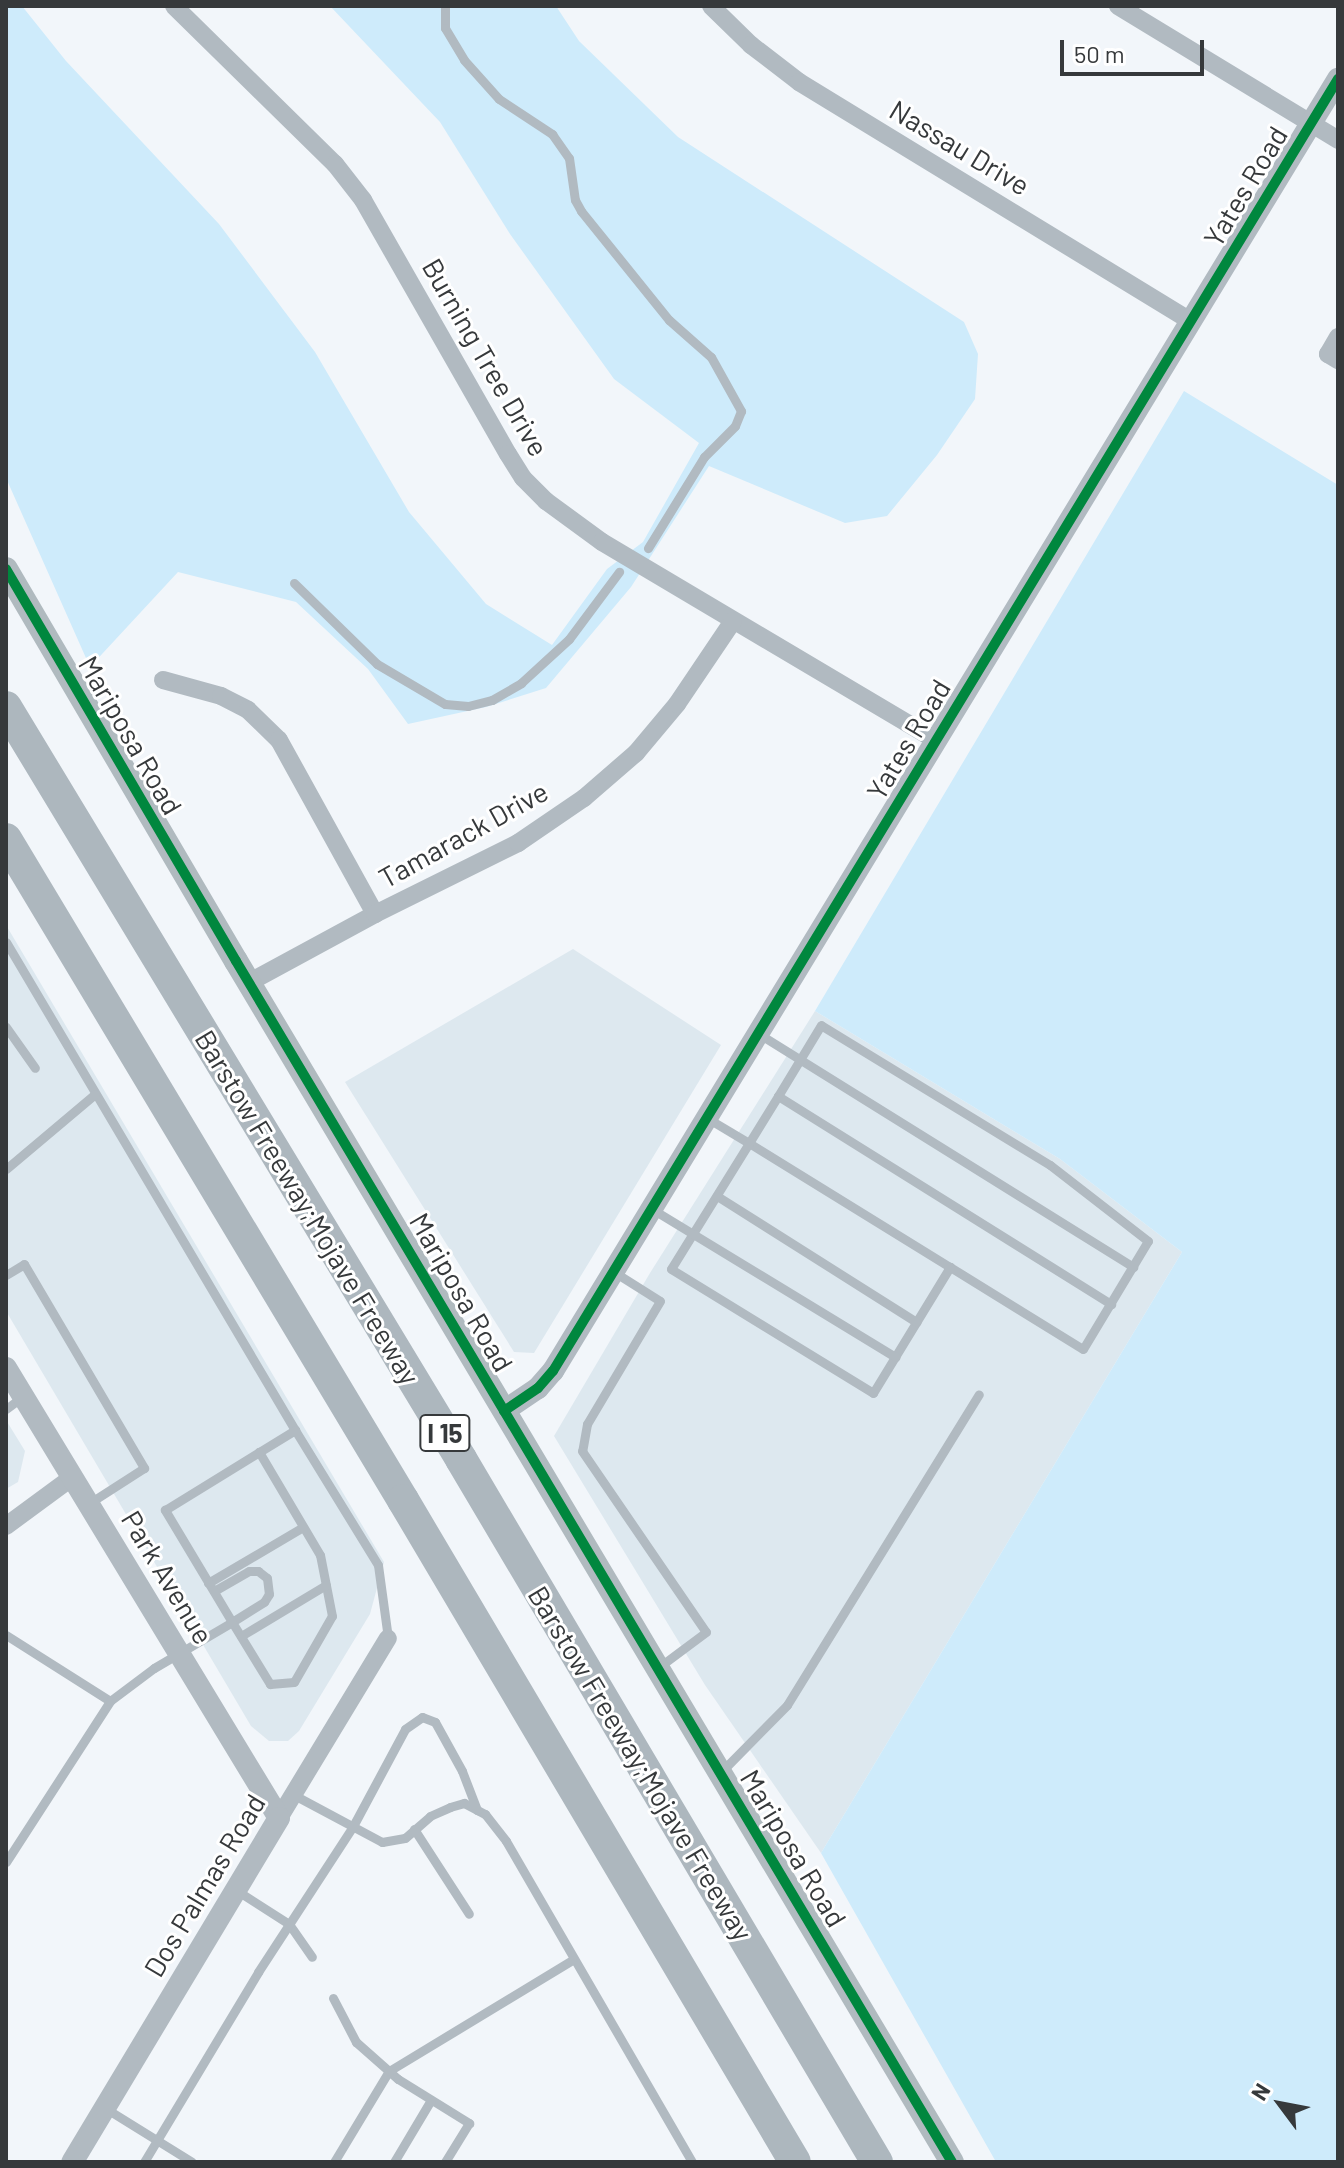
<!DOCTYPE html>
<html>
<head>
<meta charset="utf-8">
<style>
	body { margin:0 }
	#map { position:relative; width:1344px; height:2168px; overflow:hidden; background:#f2f6fa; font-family:Barlow,sans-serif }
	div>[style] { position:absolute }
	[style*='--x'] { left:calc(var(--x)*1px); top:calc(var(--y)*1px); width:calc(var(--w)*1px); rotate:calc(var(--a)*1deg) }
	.built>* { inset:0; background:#dde8ef }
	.green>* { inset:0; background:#ceebfb }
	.service>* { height:9px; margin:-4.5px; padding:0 4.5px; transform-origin:4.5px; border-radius:4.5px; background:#b1bac1 }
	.minor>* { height:18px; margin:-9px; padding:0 9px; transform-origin:9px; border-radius:9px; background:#b1bac1 }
	.tertiary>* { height:22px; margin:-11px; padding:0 11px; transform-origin:11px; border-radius:11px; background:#b1bac1 }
	.secondary>* { height:24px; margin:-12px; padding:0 12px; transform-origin:12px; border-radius:12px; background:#b0babf }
	.motorway>* { height:32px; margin:-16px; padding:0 16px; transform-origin:16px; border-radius:16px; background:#adb7be }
	.cycleway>* { height:10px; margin:-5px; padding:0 5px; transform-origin:5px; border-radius:5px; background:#00873e }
	span { translate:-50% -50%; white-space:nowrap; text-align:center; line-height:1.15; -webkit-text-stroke:6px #fff; paint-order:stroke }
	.shield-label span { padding:2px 6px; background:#fff; border:2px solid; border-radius:6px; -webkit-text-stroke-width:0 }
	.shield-label { font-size:26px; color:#36393b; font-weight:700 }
	.street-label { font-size:28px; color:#36393b }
	.frame { position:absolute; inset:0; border:8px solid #36393b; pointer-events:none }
	.north { position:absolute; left:1240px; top:2064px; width:80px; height:80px; -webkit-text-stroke:6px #fff; paint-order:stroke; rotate:302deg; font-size:22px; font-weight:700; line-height:32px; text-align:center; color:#36393b }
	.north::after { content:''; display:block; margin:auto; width:28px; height:36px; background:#36393b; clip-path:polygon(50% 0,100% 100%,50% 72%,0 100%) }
	.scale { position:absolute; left:1060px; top:40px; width:144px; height:36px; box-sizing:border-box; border:4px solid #36393b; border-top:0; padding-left:10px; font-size:24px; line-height:28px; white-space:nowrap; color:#36393b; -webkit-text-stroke:6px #fff; paint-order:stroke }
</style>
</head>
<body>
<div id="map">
	<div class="built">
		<i style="clip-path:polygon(6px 925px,384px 1562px,370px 1614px,299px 1731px,288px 1741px,269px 1741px,251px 1726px,6px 1311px)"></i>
		<i style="clip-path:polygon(573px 949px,721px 1045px,534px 1353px,514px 1352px,345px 1082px)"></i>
		<i style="clip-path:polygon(815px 1011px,1060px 1159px,1182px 1252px,821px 1853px,705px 1685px,554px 1436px,650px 1273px)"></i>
		<i style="clip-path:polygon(6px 1420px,25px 1451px,18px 1482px,6px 1489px)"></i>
	</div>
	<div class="green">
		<i style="clip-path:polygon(6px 6px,22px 6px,66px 61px,219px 224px,315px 352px,409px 512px,486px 604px,552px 645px,607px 569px,643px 542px,699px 443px,614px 379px,510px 234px,440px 122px,330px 6px,556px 6px,579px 41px,678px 137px,964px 322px,978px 354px,975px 399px,937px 455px,887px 516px,845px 523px,709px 466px,631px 587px,546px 688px,486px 707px,408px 724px,368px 669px,296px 602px,178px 572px,90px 667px,6px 478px)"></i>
		<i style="clip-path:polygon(1184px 391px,1338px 485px,1338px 2162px,996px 2162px,821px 1853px,1182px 1252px,1060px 1159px,815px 1011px)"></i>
	</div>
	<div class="service">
		<i style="--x:445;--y:6;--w:22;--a:90"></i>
		<i style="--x:445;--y:28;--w:37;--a:59"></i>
		<i style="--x:464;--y:60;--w:52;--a:48.1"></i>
		<i style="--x:499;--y:99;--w:64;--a:33.4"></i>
		<i style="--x:552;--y:134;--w:29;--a:55"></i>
		<i style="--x:569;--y:158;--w:42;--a:81.9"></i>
		<i style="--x:575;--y:200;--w:13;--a:61"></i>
		<i style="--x:581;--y:211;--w:140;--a:51.1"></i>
		<i style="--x:669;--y:320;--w:56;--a:41.4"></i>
		<i style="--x:711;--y:357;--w:62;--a:60.9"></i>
		<i style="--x:741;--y:411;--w:16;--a:112"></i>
		<i style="--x:735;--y:426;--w:44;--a:135"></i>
		<i style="--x:704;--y:457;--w:107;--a:121.6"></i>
		<i style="--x:294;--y:583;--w:116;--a:44.3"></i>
		<i style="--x:377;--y:664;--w:79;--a:30.5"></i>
		<i style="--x:445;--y:704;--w:23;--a:5"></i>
		<i style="--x:468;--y:706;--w:25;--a:-14"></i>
		<i style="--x:492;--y:700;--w:34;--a:-30"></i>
		<i style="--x:521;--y:683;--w:65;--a:-42.5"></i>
		<i style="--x:569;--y:639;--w:84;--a:-53.3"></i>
		<i style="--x:6;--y:942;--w:567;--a:59.37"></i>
		<i style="--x:6;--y:1027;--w:50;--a:54.7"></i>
		<i style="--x:759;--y:1034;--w:441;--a:31.9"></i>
		<i style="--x:778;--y:1096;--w:393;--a:32"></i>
		<i style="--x:707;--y:1118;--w:49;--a:30.8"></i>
		<i style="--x:749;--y:1143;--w:236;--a:31.7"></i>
		<i style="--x:950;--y:1267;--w:156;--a:31.7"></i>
		<i style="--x:1083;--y:1349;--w:126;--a:-59"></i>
		<i style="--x:1148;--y:1241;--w:124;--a:-142.2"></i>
		<i style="--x:1050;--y:1165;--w:268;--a:-148.6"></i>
		<i style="--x:821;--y:1025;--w:83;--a:121.2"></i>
		<i style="--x:778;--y:1096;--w:55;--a:121.7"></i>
		<i style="--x:749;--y:1143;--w:148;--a:121.8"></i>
		<i style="--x:671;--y:1269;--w:237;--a:31.5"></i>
		<i style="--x:873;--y:1393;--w:148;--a:-58.6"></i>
		<i style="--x:6;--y:1169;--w:116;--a:-40.1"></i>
		<i style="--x:717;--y:1196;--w:236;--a:32.3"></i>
		<i style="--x:652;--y:1209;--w:285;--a:31.3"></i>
		<i style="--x:614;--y:1272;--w:54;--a:32.2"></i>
		<i style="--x:660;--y:1301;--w:143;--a:120.7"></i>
		<i style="--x:587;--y:1424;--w:27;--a:100"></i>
		<i style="--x:582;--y:1451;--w:219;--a:55.6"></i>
		<i style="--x:706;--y:1632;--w:59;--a:143.3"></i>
		<i style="--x:6;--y:1275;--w:21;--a:-31"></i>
		<i style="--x:24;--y:1264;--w:237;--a:59.5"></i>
		<i style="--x:144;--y:1468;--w:67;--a:147.3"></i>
		<i style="--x:6;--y:1409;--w:21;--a:-37"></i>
		<i style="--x:208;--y:1583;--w:110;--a:-30.5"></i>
		<i style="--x:214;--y:1591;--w:40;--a:-29.7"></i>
		<i style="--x:249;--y:1571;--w:9;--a:0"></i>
		<i style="--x:258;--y:1571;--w:11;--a:38"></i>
		<i style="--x:267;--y:1578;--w:16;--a:83"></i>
		<i style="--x:269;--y:1594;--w:9;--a:122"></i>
		<i style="--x:264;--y:1602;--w:38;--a:148"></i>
		<i style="--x:232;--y:1622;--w:73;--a:58.5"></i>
		<i style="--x:270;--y:1684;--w:24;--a:-5"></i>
		<i style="--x:294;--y:1682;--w:76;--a:-60.1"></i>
		<i style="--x:332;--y:1616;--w:62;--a:-101.1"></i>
		<i style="--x:320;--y:1555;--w:120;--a:-120.6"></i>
		<i style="--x:6;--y:1635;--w:123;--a:32.4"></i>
		<i style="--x:241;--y:1636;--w:99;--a:-31"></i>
		<i style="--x:721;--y:1772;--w:94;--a:-45.4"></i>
		<i style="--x:787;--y:1705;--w:365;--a:-58.3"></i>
		<i style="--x:294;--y:1795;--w:100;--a:28.1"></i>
		<i style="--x:382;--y:1842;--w:23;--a:-10"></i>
		<i style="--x:405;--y:1838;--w:33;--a:-41"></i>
		<i style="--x:430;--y:1816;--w:22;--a:-24"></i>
		<i style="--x:450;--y:1807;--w:15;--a:-16"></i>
		<i style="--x:464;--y:1803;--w:24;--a:28"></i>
		<i style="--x:485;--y:1814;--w:34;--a:52"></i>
		<i style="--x:506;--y:1841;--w:371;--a:59.9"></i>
		<i style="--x:414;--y:1829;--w:101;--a:57.1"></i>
		<i style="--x:6;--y:1862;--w:192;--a:-57.1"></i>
		<i style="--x:110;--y:1701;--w:55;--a:-36.9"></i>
		<i style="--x:154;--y:1668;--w:91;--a:-30.5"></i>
		<i style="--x:232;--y:1622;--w:131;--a:-120.9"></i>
		<i style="--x:165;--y:1510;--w:153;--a:-31.6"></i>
		<i style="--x:295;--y:1430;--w:158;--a:58.4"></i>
		<i style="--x:378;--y:1565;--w:74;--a:82.2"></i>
		<i style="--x:236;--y:1890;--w:63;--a:32.7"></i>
		<i style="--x:289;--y:1924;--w:40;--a:55.1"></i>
		<i style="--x:333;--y:1998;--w:50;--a:62.4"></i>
		<i style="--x:356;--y:2042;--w:56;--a:41.4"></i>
		<i style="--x:398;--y:2079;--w:84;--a:31.8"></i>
		<i style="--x:469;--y:2123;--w:46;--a:121.6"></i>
		<i style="--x:105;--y:2108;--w:102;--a:31.8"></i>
		<i style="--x:144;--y:2162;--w:222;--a:-59"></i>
		<i style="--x:258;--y:1972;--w:172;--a:-56.9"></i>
		<i style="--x:352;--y:1828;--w:112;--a:-61.8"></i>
		<i style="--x:405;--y:1729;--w:21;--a:-35"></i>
		<i style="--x:422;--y:1717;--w:14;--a:21"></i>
		<i style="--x:435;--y:1722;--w:56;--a:61.1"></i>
		<i style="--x:462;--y:1771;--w:42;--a:69"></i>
		<i style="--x:334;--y:2162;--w:106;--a:-58.9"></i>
		<i style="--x:389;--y:2071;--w:214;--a:-31.2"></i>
		<i style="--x:394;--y:2162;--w:72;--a:-59.2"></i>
	</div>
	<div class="minor">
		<i style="--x:174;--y:6;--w:226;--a:44.5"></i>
		<i style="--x:335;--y:164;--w:46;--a:52.1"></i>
		<i style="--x:363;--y:200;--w:292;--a:60.3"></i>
		<i style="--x:508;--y:454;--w:28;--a:58"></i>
		<i style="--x:523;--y:478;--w:33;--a:45"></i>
		<i style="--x:546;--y:501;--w:69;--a:36.2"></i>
		<i style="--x:602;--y:542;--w:388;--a:30.7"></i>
		<i style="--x:711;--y:6;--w:56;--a:44.3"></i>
		<i style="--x:751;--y:45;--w:61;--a:37.6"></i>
		<i style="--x:799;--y:82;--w:458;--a:31.4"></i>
		<i style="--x:1118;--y:6;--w:258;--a:31.3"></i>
		<i style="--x:1338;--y:337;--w:20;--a:120"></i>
		<i style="--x:1328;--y:354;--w:12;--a:31"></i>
		<i style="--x:163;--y:680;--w:60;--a:15.4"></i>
		<i style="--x:221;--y:696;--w:30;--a:27"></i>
		<i style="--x:248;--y:710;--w:43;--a:44.1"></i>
		<i style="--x:279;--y:740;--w:199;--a:61.1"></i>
		<i style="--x:248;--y:983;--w:145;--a:-28.5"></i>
		<i style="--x:375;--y:914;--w:160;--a:-26.4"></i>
		<i style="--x:518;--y:843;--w:80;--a:-34.3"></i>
		<i style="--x:584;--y:798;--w:69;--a:-40.9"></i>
		<i style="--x:636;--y:753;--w:64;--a:-50.1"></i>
		<i style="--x:677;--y:704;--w:100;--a:-56"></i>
		<i style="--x:6;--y:1526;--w:81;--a:-36.4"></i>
		<i style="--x:279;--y:1818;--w:210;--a:-58.8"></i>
	</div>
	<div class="tertiary">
		<i style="--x:6;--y:1368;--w:526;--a:58.76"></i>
		<i style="--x:279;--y:1818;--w:401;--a:121"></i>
		<i style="--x:504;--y:1411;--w:41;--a:-34.1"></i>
		<i style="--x:538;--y:1388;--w:23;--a:-49"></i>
		<i style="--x:553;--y:1371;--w:1512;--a:-58.72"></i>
	</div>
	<div class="secondary">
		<i style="--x:6;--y:569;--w:454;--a:59.6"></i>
		<i style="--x:236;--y:961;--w:1398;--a:59.2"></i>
	</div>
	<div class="motorway">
		<i style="--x:6;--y:707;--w:879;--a:58.82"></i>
		<i style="--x:461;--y:1459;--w:817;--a:59.39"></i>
		<i style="--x:6;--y:839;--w:771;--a:59.01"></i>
		<i style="--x:403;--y:1500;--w:769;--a:59.37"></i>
	</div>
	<div class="cycleway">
		<i style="--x:6;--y:569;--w:454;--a:59.6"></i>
		<i style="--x:236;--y:961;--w:1398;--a:59.2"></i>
		<i style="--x:504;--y:1411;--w:41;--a:-34.1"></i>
		<i style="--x:538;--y:1388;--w:23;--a:-49"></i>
		<i style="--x:553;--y:1371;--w:1512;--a:-58.72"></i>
	</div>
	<div class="shield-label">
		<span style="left:445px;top:1433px">I 15</span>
	</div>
	<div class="street-label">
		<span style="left:960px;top:147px;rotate:31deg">Nassau Drive</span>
		<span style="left:1245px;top:186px;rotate:-59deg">Yates Road</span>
		<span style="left:486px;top:357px;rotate:60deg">Burning Tree Drive</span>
		<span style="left:131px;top:735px;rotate:60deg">Mariposa Road</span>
		<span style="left:908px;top:739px;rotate:-59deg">Yates Road</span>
		<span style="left:463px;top:834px;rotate:-29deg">Tamarack Drive</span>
		<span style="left:308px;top:1207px;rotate:59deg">Barstow Freeway;Mojave Freeway</span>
		<span style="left:462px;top:1292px;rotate:60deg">Mariposa Road</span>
		<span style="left:168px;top:1577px;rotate:59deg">Park Avenue</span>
		<span style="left:641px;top:1763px;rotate:59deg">Barstow Freeway;Mojave Freeway</span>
		<span style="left:794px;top:1848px;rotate:59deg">Mariposa Road</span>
		<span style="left:204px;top:1885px;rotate:-59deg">Dos Palmas Road</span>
	</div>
	<div class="frame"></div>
	<div class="north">N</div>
	<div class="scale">50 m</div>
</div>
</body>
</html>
